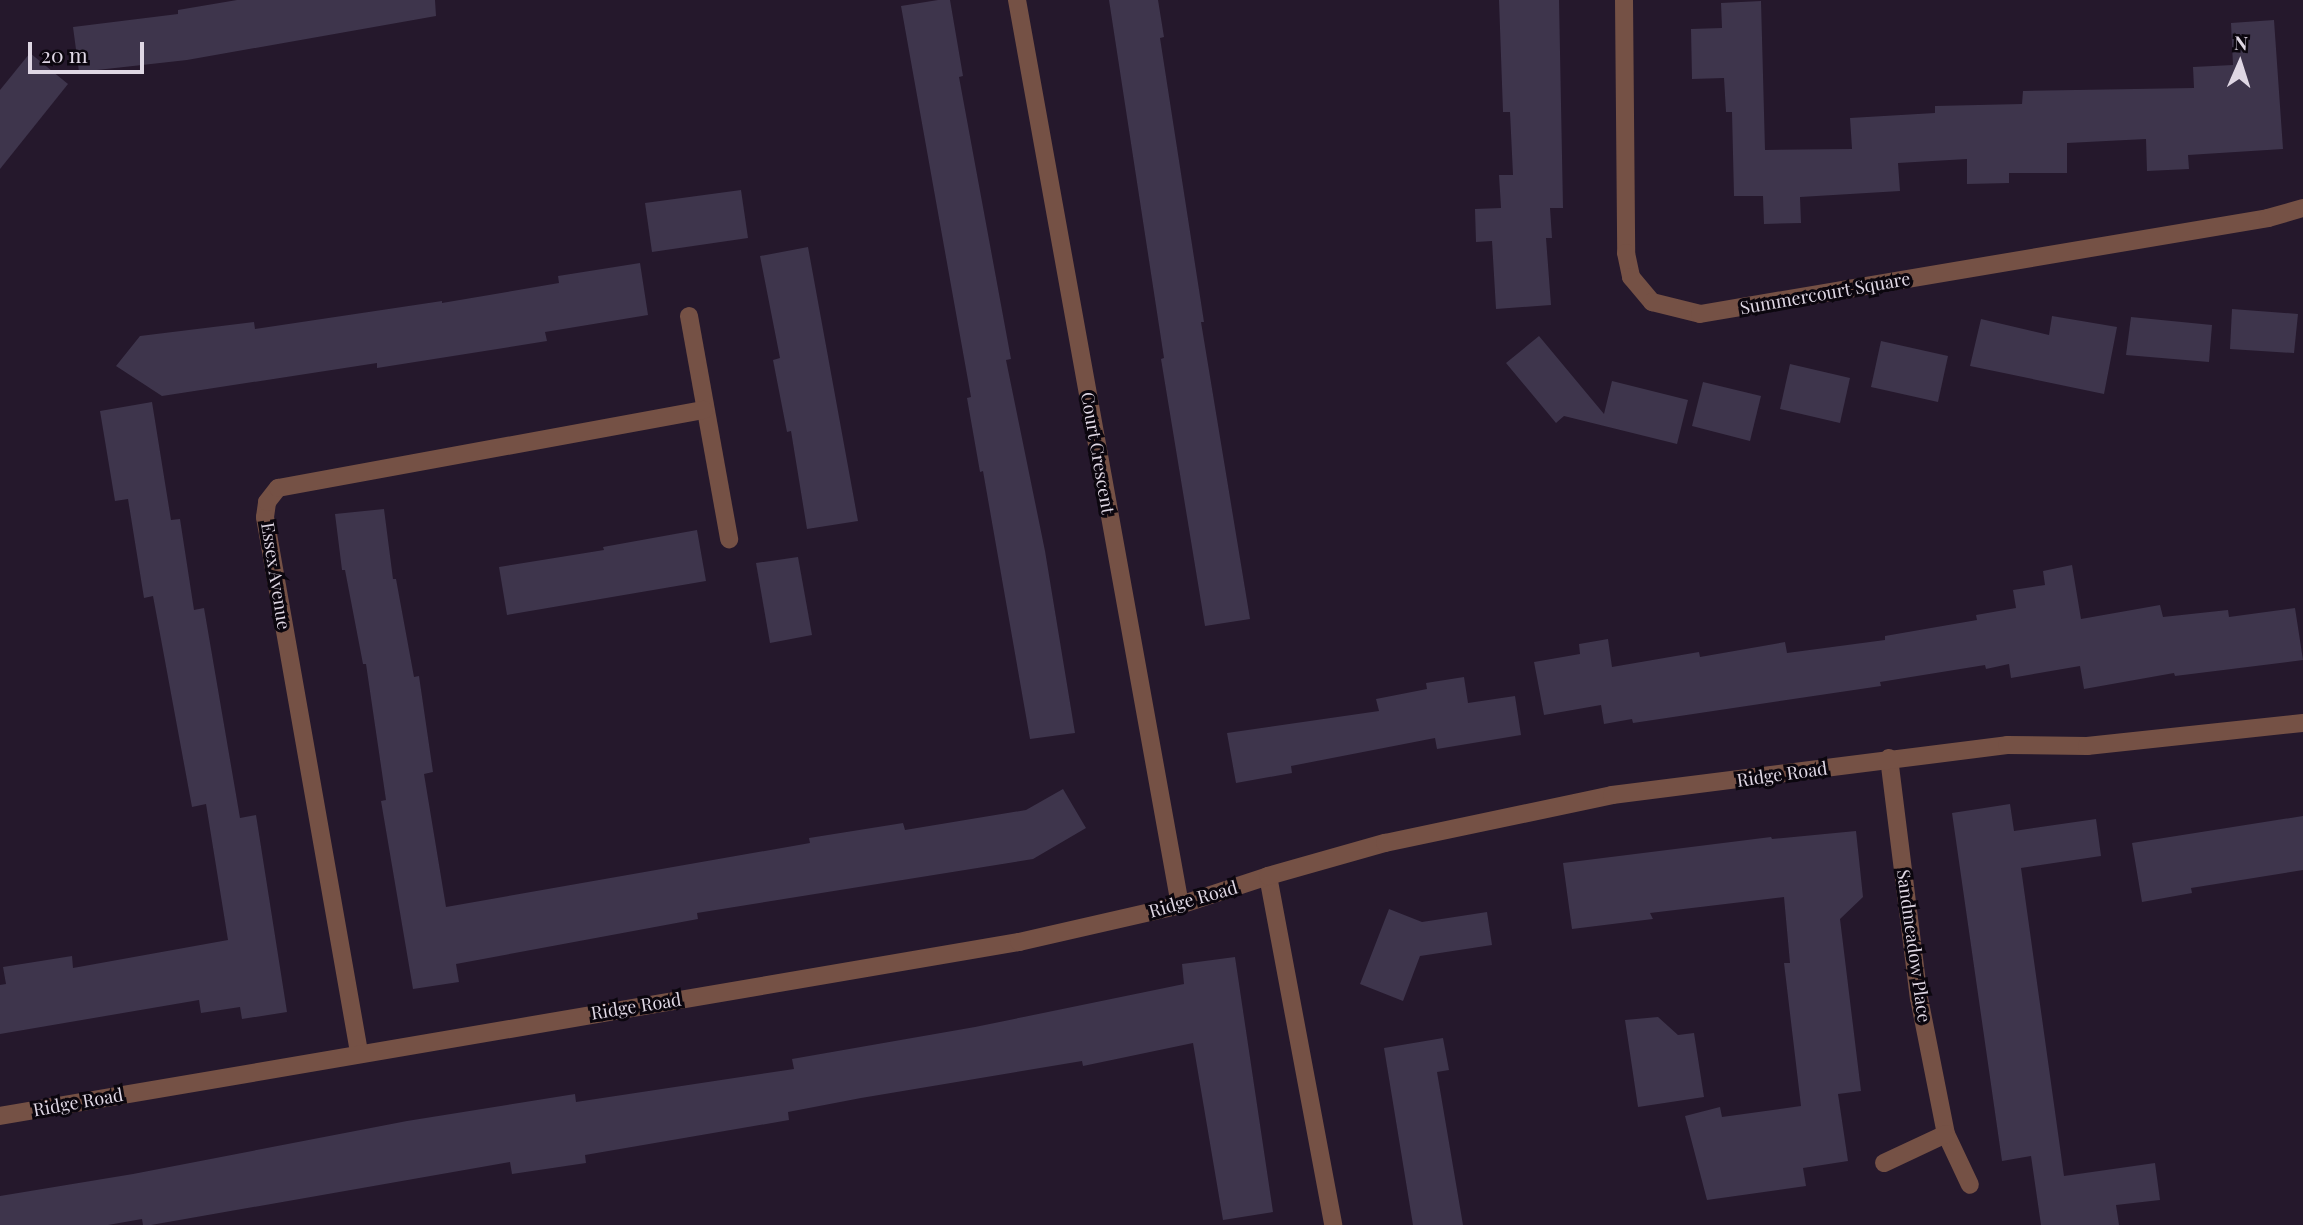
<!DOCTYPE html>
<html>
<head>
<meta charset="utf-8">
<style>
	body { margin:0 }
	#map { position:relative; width:2303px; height:1225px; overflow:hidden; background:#25182c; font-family:"Playfair Display",serif }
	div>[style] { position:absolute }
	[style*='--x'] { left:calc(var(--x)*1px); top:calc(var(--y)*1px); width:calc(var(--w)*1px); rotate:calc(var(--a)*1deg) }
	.building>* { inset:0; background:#3e354c }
	.minor>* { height:18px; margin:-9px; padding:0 9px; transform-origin:9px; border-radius:9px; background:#755145 }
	span { translate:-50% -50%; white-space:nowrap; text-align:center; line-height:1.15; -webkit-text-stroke:6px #0b060e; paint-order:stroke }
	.street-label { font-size:18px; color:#dfd7e4 }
	.north { position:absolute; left:2205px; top:28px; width:70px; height:70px; -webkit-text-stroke:5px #0b060e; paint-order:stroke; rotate:3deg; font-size:19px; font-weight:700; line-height:28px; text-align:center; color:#dfd7e4 }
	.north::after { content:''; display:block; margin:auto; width:24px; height:32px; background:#dfd7e4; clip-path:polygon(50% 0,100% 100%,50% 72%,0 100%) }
	.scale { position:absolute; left:28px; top:42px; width:116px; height:32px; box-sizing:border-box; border:4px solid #dfd7e4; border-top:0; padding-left:9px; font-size:21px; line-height:24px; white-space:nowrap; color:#dfd7e4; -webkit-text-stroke:5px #0b060e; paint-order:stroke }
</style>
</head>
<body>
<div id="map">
	<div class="building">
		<i style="clip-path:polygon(237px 0,435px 0,436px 16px,187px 60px,79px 72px,73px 27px,178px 14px,178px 10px)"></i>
		<i style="clip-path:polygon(938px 0,950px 0,963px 76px,959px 77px,1011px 359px,1006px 360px,1045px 551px,1075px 733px,1030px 739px,983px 471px,980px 472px,967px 398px,971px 397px,901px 6px)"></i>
		<i style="clip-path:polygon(1109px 0,1158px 0,1164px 37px,1160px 38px,1204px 322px,1201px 322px,1250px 619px,1205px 626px,1161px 359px,1164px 358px)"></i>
		<i style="clip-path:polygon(1499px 0,1559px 0,1563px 208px,1550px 208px,1552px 238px,1546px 238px,1551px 305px,1496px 309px,1492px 241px,1476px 242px,1475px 209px,1501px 208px,1499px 175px,1513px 175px,1510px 112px,1503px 112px)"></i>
		<i style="clip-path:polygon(1761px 1px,1765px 150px,1852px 149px,1850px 118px,1935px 113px,1935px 106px,2022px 104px,2023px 91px,2194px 88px,2193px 67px,2233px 65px,2231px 23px,2274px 20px,2283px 149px,2188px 155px,2189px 169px,2147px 171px,2146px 139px,2067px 143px,2067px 173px,2009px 173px,2009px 183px,1967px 184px,1967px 159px,1898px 163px,1900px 191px,1800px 197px,1801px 223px,1764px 224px,1763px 196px,1734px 196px,1732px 112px,1726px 112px,1724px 78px,1692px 79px,1691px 29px,1722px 28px,1721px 3px)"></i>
		<i style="clip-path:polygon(30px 53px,68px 84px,0 169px,0 90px)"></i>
		<i style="clip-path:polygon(741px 190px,748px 238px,652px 252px,645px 203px)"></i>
		<i style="clip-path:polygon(808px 247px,858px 521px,807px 529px,791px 431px,787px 432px,773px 360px,780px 358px,760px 256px)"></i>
		<i style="clip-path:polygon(640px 263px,648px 315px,545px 332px,547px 341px,377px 368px,377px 363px,162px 396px,116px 366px,140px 336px,254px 322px,255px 329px,442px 301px,442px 303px,559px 283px,558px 276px)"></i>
		<i style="clip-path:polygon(2232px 309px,2298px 314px,2294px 353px,2230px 349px)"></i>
		<i style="clip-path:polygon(2052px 316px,2117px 327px,2104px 394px,1970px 366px,1981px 319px,2049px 335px)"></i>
		<i style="clip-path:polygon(2131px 317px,2212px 325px,2209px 362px,2126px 355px)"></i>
		<i style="clip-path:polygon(1539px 336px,1604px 414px,1612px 381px,1688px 400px,1677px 444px,1564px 416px,1556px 423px,1506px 363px)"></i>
		<i style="clip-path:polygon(1881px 341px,1948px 356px,1938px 402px,1871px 387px)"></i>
		<i style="clip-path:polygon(1790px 364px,1850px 378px,1840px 423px,1780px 409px)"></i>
		<i style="clip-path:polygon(1703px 382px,1761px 396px,1750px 441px,1692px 426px)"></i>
		<i style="clip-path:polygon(152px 402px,171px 520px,180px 519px,194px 610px,204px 608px,240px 818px,256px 815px,287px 1012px,242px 1019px,240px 1007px,201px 1013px,199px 1000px,0 1034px,0 985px,6px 984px,3px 967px,72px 956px,73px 968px,228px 940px,206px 804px,192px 807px,153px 596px,144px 598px,128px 499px,115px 501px,100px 411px)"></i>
		<i style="clip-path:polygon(384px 509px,393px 579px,396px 579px,414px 677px,419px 676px,433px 772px,424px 774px,446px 907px,810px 843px,809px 838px,903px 823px,905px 830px,1026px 810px,1063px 789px,1086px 828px,1033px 859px,697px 913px,698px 919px,456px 964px,459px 982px,413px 989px,381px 801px,386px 800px,366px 664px,363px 664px,345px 570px,342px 570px,335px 514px)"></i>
		<i style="clip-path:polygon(697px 530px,706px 581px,507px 615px,499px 567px,604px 550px,603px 547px)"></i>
		<i style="clip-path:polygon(798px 557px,812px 635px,770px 643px,756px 563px)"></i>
		<i style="clip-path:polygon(2072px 565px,2081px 619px,2160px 605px,2163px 617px,2228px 610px,2229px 617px,2295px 608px,2303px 660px,2175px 676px,2174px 673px,2084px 689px,2080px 666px,2011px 678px,2009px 664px,1986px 669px,1985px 665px,1880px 682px,1881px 686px,1633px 723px,1632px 719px,1604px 724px,1601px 705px,1544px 715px,1534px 662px,1580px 654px,1579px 644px,1608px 639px,1612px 667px,1699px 652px,1700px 657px,1785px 642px,1787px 653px,1885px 640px,1885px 636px,1977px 620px,1976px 615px,2016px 608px,2013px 590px,2045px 585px,2043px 571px)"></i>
		<i style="clip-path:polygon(1464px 677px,1468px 703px,1515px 696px,1521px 735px,1437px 749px,1435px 738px,1291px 766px,1292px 773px,1236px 783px,1227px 733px,1379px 711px,1376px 699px,1427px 689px,1426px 683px)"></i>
		<i style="clip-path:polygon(2010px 804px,2014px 831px,2096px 819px,2101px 856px,2021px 868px,2064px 1176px,2155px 1163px,2160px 1200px,2116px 1205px,2119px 1225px,2041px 1225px,2031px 1156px,2002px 1161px,1952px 813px)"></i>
		<i style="clip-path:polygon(2303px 816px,2303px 870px,2191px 888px,2192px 893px,2142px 902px,2132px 843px)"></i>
		<i style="clip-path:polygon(1856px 831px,1863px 897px,1840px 919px,1861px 1091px,1838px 1094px,1848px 1161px,1803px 1168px,1806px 1186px,1707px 1200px,1685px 1116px,1720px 1107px,1722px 1117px,1801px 1106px,1784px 963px,1790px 963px,1784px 897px,1650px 913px,1653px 919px,1572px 929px,1563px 863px,1771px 837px,1772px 839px)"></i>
		<i style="clip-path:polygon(1389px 909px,1422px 922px,1487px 912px,1492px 945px,1420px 956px,1403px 1001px,1360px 984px)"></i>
		<i style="clip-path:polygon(1235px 957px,1273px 1212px,1223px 1220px,1193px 1043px,1083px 1066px,1082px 1061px,861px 1098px,788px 1112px,789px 1120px,585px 1155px,586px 1163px,512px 1174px,510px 1162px,151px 1225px,143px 1225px,142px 1219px,108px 1225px,0 1225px,0 1196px,133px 1174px,407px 1121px,575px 1094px,576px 1102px,794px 1069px,792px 1059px,975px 1027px,1184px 984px,1182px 964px)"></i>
		<i style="clip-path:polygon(1658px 1017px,1678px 1035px,1694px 1033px,1704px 1097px,1638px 1107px,1625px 1020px)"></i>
		<i style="clip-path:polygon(1443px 1038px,1449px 1070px,1437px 1072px,1463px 1225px,1413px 1225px,1384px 1048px)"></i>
	</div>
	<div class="minor">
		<i style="--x:1017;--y:0;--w:920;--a:79.79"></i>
		<i style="--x:1624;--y:0;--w:253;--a:89.5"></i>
		<i style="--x:1626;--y:253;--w:25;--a:78"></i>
		<i style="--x:1631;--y:277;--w:33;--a:50"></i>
		<i style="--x:1652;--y:302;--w:49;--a:14"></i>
		<i style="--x:1700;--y:314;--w:576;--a:-9.59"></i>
		<i style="--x:2268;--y:218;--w:36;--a:-16"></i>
		<i style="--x:689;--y:316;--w:227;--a:79.8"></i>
		<i style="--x:1889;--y:758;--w:242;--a:82.9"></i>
		<i style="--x:1919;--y:998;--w:139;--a:78.8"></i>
		<i style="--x:1946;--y:1134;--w:56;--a:64.8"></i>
		<i style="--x:1268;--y:876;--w:355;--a:79.4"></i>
		<i style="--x:359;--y:1052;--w:543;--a:-99.97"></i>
		<i style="--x:265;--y:517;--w:15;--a:-82"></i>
		<i style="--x:267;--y:502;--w:18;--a:-52"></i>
		<i style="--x:278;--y:488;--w:433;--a:-10.4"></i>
		<i style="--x:0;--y:1116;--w:1034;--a:-9.69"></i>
		<i style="--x:1019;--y:942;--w:165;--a:-12.9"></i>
		<i style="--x:1180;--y:905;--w:93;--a:-18.2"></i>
		<i style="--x:1268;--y:876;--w:122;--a:-15.8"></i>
		<i style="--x:1385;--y:843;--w:232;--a:-11.9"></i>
		<i style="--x:1612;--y:795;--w:398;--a:-7.2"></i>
		<i style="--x:2007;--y:745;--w:80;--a:0.7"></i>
		<i style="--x:2087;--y:746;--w:217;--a:-6.1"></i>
		<i style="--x:1884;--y:1163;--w:68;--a:-25.1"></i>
	</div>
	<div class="street-label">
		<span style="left:1825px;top:293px;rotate:-10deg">Summercourt Square</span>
		<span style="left:1098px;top:453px;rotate:80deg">Court Crescent</span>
		<span style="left:276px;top:576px;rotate:81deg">Essex Avenue</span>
		<span style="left:1782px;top:774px;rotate:-8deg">Ridge Road</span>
		<span style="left:1193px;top:899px;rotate:-16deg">Ridge Road</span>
		<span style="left:1914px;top:946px;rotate:82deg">Sandmeadow Place</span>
		<span style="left:636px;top:1006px;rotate:-9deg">Ridge Road</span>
		<span style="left:78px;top:1102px;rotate:-10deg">Ridge Road</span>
	</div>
	<div class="north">N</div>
	<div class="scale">20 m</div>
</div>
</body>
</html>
